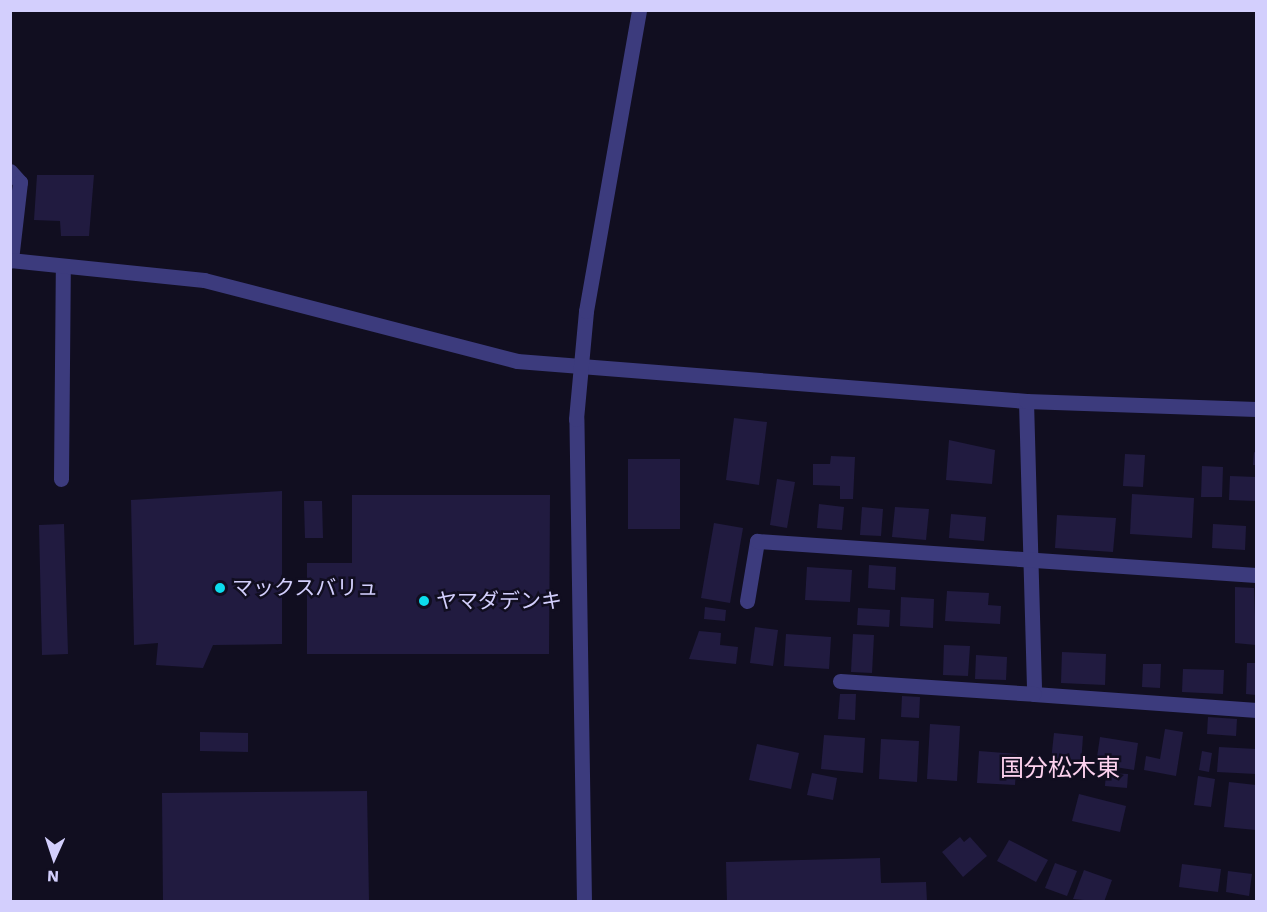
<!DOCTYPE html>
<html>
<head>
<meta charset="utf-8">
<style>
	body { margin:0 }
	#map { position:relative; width:1267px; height:912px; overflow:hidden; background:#110e20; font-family:"Work Sans","Noto Sans JP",sans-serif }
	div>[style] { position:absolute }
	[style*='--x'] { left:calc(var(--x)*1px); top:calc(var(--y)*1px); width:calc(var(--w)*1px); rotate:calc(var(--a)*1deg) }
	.building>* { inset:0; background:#211b40 }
	.minor>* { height:15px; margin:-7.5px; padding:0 7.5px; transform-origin:7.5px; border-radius:7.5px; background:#3c3b7d }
	.tertiary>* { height:15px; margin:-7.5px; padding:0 7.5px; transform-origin:7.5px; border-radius:7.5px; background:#3c3b7d }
	.dots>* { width:16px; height:16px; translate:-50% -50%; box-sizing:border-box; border:3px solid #110e20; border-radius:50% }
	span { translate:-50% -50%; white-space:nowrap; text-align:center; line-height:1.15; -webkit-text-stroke:5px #110e20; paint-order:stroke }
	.poi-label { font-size:21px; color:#d3cffd }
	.left { translate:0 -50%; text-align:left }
	.quarter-label { font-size:24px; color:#fdd1ee }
	.frame { position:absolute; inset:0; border:12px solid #d3cffd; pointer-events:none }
	.north { position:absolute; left:24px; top:828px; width:60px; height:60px; -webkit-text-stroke:4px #110e20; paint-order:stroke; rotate:183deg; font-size:16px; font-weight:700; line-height:24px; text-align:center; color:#d3cffd }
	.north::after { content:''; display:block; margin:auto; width:21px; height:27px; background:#d3cffd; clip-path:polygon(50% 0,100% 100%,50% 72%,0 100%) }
</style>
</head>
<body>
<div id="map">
	<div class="building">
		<i style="clip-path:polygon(37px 175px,94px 175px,89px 236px,61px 236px,60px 221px,34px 220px)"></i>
		<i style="clip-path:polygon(734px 418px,767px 422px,759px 485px,726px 480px)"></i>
		<i style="clip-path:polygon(949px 440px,995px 450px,992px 484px,946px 480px)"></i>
		<i style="clip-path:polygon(1254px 452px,1256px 453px,1256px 465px,1253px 465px)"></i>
		<i style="clip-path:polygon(1125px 454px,1145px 455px,1143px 487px,1123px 486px)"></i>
		<i style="clip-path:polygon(831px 456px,855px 457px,853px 499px,840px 499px,840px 486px,813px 485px,813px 464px,830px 464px)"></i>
		<i style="clip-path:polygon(628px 459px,680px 459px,680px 529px,628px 529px)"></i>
		<i style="clip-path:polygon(1202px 466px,1223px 467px,1222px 497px,1201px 497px)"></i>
		<i style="clip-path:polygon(1230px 476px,1256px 477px,1256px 501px,1229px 500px)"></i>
		<i style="clip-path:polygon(777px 479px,795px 482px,787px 528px,770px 525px)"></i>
		<i style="clip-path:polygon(282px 491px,282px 644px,213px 645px,203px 668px,156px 665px,158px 643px,134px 645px,131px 500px)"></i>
		<i style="clip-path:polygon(1132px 494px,1194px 498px,1192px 538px,1130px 534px)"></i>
		<i style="clip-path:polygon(352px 495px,550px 495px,549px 654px,307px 654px,307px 563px,352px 563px)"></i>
		<i style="clip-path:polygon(304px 501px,322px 501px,323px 538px,305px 538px)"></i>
		<i style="clip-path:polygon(819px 504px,844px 507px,842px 530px,817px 528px)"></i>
		<i style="clip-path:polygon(862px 507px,883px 509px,881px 536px,860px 535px)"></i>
		<i style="clip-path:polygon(895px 507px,929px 509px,926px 540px,892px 537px)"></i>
		<i style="clip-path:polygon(951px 514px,986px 517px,984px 541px,949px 538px)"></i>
		<i style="clip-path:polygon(1057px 515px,1116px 518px,1113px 552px,1055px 548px)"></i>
		<i style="clip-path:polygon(714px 523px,743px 528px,730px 603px,701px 598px)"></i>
		<i style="clip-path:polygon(64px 524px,68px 654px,42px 655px,39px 525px)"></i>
		<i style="clip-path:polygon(1213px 524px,1246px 526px,1245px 550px,1212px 548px)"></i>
		<i style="clip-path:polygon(869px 565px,896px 567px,895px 590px,868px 588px)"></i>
		<i style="clip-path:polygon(807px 567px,852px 570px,850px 602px,805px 600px)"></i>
		<i style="clip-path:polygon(1235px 587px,1254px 588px,1256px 645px,1235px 643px)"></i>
		<i style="clip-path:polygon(947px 591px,989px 593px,988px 605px,1001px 606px,1000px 624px,945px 621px)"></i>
		<i style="clip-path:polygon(901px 597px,934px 599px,933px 628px,900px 626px)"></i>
		<i style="clip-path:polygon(705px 607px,726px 610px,725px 621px,704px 619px)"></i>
		<i style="clip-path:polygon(858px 608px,890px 610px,889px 627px,857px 625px)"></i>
		<i style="clip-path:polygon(755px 627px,778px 630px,773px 666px,750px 663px)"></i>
		<i style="clip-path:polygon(699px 631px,721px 633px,720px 645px,738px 647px,736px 664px,689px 659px)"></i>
		<i style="clip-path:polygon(786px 634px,831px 637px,829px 669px,784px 666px)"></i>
		<i style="clip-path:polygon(853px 634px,874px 635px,872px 673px,851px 672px)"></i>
		<i style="clip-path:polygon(944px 645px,970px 646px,968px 676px,943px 675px)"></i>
		<i style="clip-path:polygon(1062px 652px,1106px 654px,1105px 685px,1061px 683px)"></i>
		<i style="clip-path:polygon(976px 655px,1007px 657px,1006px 680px,975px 679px)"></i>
		<i style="clip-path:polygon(1247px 663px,1256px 663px,1256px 695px,1246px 694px)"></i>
		<i style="clip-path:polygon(1143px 664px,1161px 664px,1160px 688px,1142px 687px)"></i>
		<i style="clip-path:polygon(1183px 669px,1224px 670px,1223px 694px,1182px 692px)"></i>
		<i style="clip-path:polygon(840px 694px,856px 694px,855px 720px,838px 719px)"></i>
		<i style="clip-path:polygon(902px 696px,920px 697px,919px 718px,901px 717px)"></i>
		<i style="clip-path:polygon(1208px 717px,1237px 719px,1236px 736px,1207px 734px)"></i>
		<i style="clip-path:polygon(930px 724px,960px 726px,957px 781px,927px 779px)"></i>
		<i style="clip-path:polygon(1165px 729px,1183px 732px,1176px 776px,1144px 770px,1146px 756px,1160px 759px)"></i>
		<i style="clip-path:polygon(200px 732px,248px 733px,248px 752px,200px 751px)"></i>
		<i style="clip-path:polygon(1054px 733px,1083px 736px,1081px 764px,1051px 761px)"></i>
		<i style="clip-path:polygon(824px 735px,865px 738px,863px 773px,821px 769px)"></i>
		<i style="clip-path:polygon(1100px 737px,1138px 743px,1134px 770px,1096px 764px)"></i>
		<i style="clip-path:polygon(881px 739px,919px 741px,917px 782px,879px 779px)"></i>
		<i style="clip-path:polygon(757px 744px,799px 753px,791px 789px,749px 780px)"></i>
		<i style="clip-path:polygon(1219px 747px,1256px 749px,1256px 774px,1217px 772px)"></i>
		<i style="clip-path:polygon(979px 751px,1017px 754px,1015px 785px,977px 783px)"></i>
		<i style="clip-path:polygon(1202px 751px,1212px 753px,1209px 772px,1199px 770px)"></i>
		<i style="clip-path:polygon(812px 773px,837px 778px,833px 800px,807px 795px)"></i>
		<i style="clip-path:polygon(1106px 773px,1128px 774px,1127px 788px,1105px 786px)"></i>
		<i style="clip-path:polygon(1198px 776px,1215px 779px,1211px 807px,1194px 805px)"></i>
		<i style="clip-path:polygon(1229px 782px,1256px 785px,1256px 830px,1224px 827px)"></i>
		<i style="clip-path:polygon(367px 791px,369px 902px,163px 902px,162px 793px)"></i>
		<i style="clip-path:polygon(1079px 794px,1126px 806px,1120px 832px,1072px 821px)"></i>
		<i style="clip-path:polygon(960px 837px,964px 842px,970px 837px,987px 856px,963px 877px,942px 852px)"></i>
		<i style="clip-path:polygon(1009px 840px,1048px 860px,1036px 882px,997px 861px)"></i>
		<i style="clip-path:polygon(880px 858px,881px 883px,926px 882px,927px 902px,727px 902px,726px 862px)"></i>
		<i style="clip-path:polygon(1055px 863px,1077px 871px,1067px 896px,1045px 888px)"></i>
		<i style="clip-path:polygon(1182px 864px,1221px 869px,1218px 892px,1179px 887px)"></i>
		<i style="clip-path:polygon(1084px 870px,1112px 880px,1104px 902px,1073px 899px)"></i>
		<i style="clip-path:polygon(1228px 871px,1252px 874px,1249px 896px,1226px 892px)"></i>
	</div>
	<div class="minor">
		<i style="--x:10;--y:171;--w:15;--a:48"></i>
		<i style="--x:20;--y:182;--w:79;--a:96.6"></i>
		<i style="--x:1026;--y:401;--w:293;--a:88.4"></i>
		<i style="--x:1034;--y:694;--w:223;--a:4.1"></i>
		<i style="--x:61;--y:479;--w:213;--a:-89.5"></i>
		<i style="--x:747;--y:601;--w:61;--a:-80.5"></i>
		<i style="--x:757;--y:541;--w:500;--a:3.9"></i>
		<i style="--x:840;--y:681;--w:194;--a:3.8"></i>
	</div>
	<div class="tertiary">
		<i style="--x:10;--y:260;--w:195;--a:5.9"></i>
		<i style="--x:204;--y:280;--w:323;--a:14.5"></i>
		<i style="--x:517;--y:361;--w:511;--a:4.49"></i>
		<i style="--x:1026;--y:401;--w:230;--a:2"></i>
		<i style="--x:584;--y:902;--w:483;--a:-90.9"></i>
		<i style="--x:576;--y:419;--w:108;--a:-84.7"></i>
		<i style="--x:586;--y:311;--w:306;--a:-80"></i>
	</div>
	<div class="dots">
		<i style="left:220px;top:588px;background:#0cdcec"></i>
		<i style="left:424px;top:601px;background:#0cdcec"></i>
	</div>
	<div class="poi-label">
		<span class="left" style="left:232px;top:588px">マックスバリュ</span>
		<span class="left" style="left:436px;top:601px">ヤマダデンキ</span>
	</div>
	<div class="quarter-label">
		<span style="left:1060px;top:769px">国分松木東</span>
	</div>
	<div class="frame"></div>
	<div class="north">N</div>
</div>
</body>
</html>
